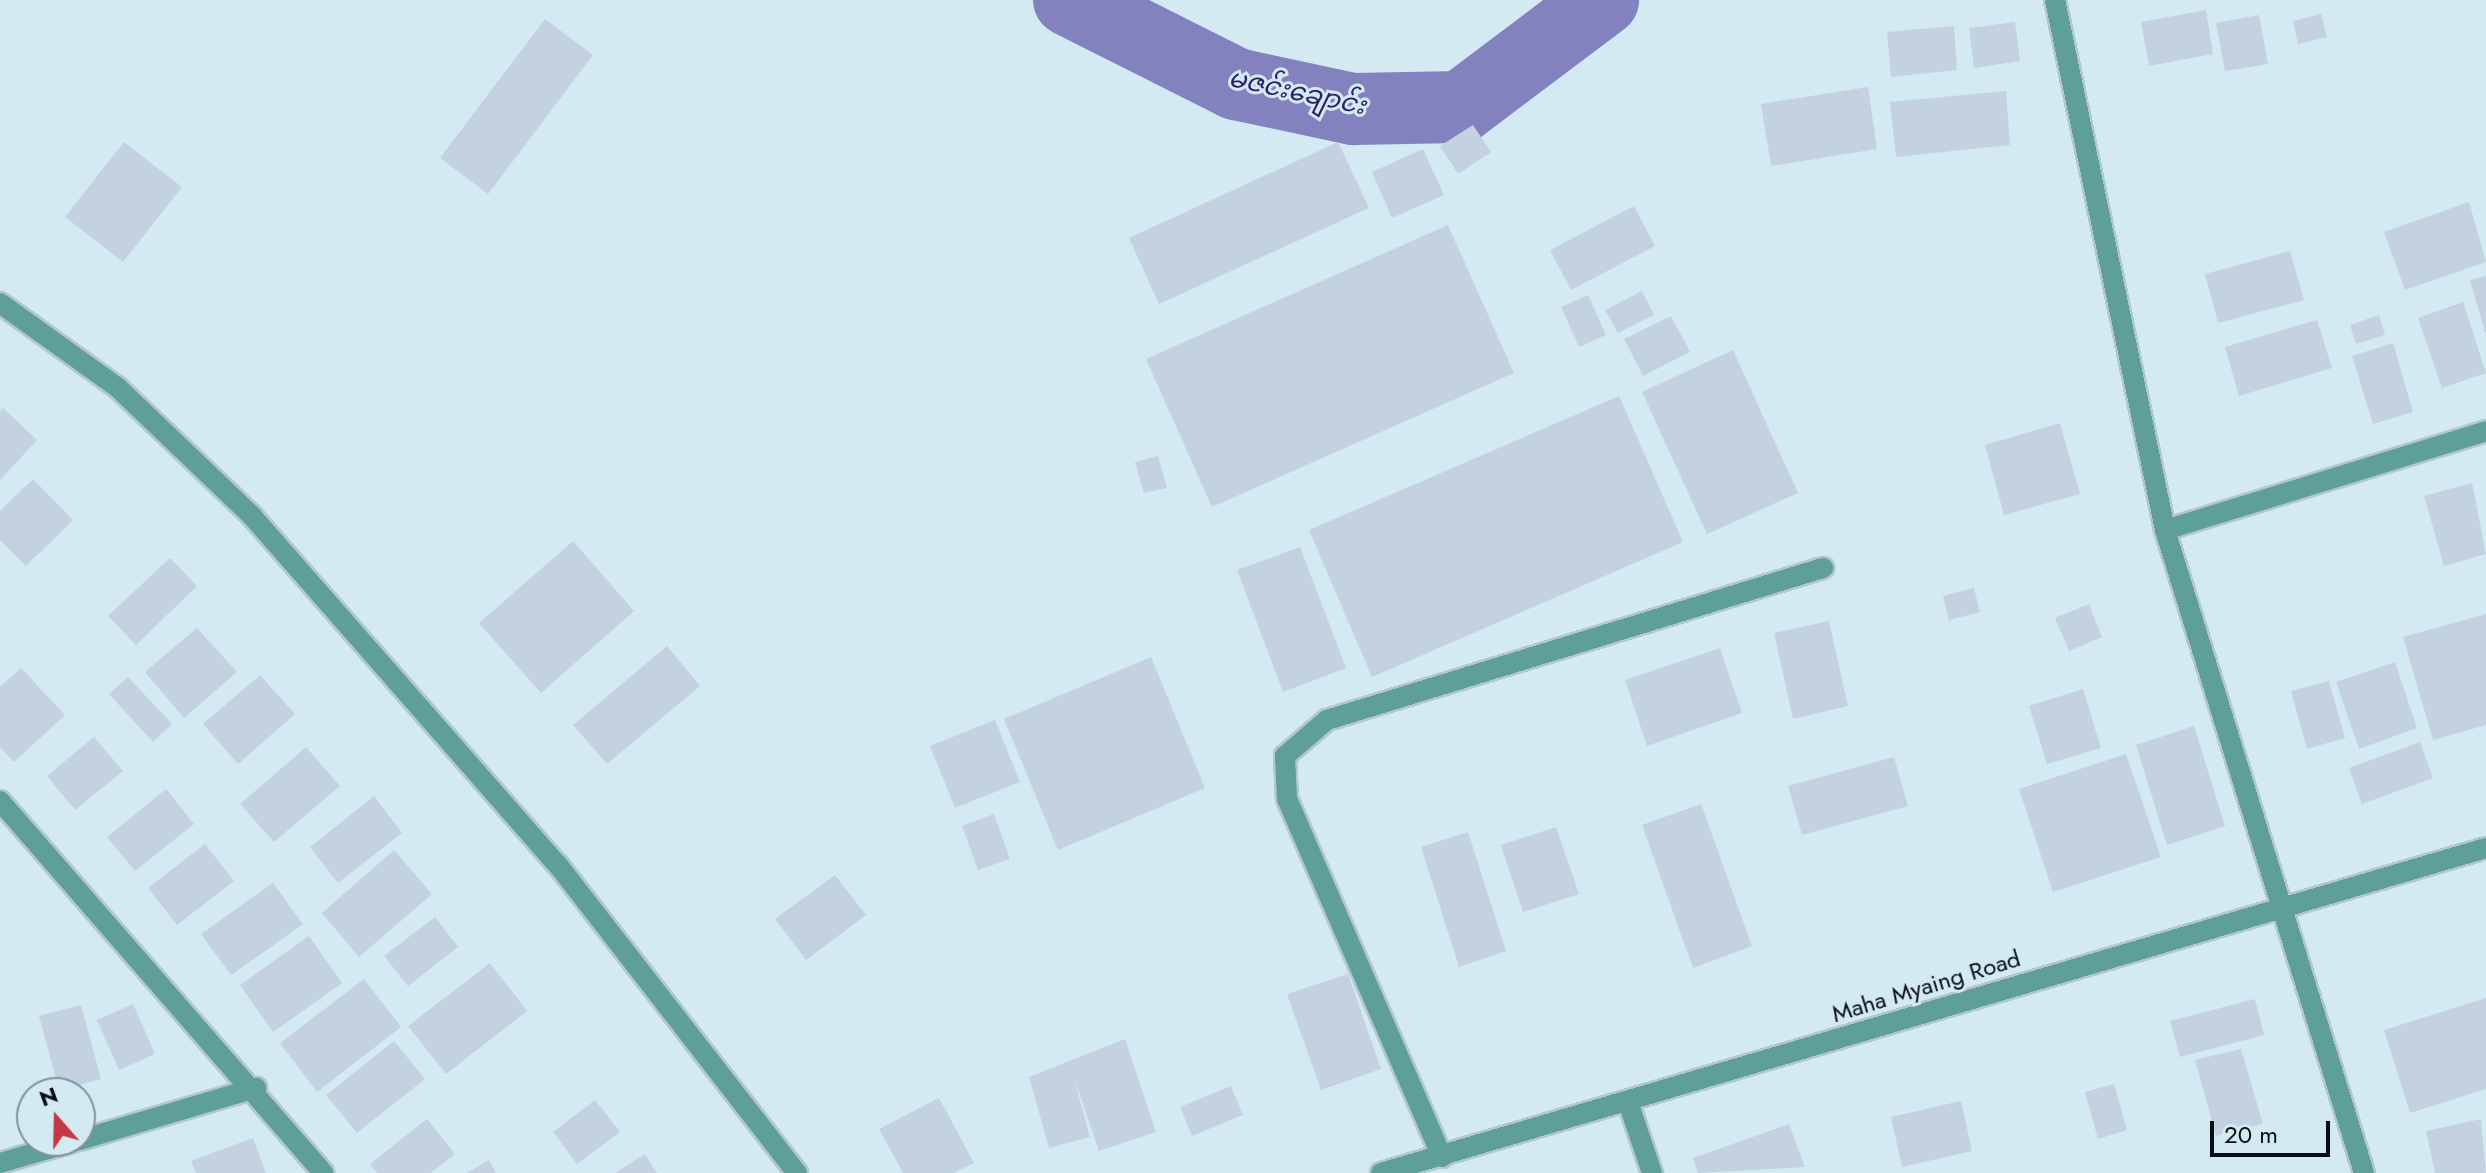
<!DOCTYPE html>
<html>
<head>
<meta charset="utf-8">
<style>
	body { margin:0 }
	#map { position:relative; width:2486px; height:1173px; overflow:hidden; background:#d3eaf2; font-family:Jost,"Noto Sans Myanmar",sans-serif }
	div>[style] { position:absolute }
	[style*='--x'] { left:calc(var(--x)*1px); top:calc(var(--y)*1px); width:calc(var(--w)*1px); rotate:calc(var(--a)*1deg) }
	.river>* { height:72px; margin:-36px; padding:0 36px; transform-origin:36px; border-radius:36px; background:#8482be }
	.building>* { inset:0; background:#c4d1e1 }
	.roads { filter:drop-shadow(2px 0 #b2c7ce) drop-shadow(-2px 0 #b2c7ce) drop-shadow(0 2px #b2c7ce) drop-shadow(0 -2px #b2c7ce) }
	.minor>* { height:20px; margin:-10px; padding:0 10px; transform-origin:10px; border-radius:10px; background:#5e9f9a }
	.tertiary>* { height:20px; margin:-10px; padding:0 10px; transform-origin:10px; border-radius:10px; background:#5e9f9a }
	span { translate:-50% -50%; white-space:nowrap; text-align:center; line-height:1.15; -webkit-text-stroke:6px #d3eaf2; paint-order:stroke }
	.street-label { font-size:24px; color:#070e11 }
	.water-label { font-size:26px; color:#2d2068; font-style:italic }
	.north { position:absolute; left:16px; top:1077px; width:80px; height:80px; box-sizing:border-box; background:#d3eaf2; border:2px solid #819298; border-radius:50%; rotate:340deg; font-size:22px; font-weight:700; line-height:32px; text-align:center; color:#070e11 }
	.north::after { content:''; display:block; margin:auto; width:28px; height:36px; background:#c83844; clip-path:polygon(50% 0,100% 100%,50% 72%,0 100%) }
	.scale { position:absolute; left:2210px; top:1121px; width:120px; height:36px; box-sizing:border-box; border:4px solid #070e11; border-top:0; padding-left:10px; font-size:24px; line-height:28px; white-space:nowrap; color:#070e11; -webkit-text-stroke:6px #d3eaf2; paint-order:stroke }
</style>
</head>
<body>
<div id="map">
	<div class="river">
		<i style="--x:1069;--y:0;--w:187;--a:26.7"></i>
		<i style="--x:1236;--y:84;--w:120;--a:12.1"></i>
		<i style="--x:1353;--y:109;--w:108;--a:-1.1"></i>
		<i style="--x:1461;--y:107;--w:178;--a:-37"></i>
	</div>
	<div class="building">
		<i style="clip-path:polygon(2206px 10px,2213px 54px,2149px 66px,2141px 22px)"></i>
		<i style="clip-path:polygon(2321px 14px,2327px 37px,2298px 44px,2293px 21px)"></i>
		<i style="clip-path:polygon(2259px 15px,2268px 64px,2225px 71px,2216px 23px)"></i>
		<i style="clip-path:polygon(545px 19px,593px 55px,488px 194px,440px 158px)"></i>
		<i style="clip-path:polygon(2015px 22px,2020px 61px,1974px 68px,1969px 28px)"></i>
		<i style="clip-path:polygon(1954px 26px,1957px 70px,1891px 77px,1887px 32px)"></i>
		<i style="clip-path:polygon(1868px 87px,1877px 149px,1771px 166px,1761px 104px)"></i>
		<i style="clip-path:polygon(2006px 91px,2010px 145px,1896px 157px,1890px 102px)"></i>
		<i style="clip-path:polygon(1473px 125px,1491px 152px,1458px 174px,1440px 146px)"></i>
		<i style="clip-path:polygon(124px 142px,182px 187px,123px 262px,65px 217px)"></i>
		<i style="clip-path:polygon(1338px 142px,1369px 208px,1159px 304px,1129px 238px)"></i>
		<i style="clip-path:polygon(1423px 149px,1444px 195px,1392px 218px,1372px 172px)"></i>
		<i style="clip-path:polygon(2469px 202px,2486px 262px,2405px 290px,2384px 232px)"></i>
		<i style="clip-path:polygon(1634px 206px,1655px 246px,1571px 290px,1550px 250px)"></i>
		<i style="clip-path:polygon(1448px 225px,1514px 373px,1212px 507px,1146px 359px)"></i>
		<i style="clip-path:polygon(2290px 251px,2304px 300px,2218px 323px,2205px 274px)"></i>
		<i style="clip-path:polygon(2486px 276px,2486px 332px,2485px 332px,2470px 280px)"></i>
		<i style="clip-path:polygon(1642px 291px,1654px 315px,1618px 333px,1605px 310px)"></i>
		<i style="clip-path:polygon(1588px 295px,1606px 335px,1579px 347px,1561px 307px)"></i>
		<i style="clip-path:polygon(2463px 302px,2486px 373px,2442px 388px,2418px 318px)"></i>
		<i style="clip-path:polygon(2379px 315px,2385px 335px,2356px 344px,2350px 325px)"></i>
		<i style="clip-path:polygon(1671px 316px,1690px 352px,1643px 376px,1624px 339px)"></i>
		<i style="clip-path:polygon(2317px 320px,2332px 368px,2239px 396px,2225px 347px)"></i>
		<i style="clip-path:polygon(2393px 343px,2413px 412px,2373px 424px,2352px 356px)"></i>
		<i style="clip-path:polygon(1733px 350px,1798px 493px,1707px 534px,1642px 392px)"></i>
		<i style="clip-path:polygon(1619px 396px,1683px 542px,1372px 677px,1309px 530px)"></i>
		<i style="clip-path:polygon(3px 408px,37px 440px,0 480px,0 411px)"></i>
		<i style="clip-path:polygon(2060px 423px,2080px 494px,2004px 515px,1985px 445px)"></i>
		<i style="clip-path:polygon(1158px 456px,1167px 488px,1144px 493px,1135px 462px)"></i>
		<i style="clip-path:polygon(33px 479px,73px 520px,26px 566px,0 540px,0 511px)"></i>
		<i style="clip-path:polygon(2472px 483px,2486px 554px,2444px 566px,2424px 496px)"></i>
		<i style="clip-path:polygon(573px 541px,634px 611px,541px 693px,479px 623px)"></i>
		<i style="clip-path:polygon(1300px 547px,1346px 668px,1283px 692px,1237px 570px)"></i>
		<i style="clip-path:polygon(170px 558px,197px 586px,136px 645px,108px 616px)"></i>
		<i style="clip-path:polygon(1974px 588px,1980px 612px,1949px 620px,1943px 596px)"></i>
		<i style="clip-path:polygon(2089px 604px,2102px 637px,2069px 651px,2055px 618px)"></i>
		<i style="clip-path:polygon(2486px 614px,2486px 725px,2433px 740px,2403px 637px)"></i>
		<i style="clip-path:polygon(1829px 621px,1848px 706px,1793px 719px,1774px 633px)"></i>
		<i style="clip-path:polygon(197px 628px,237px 672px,184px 718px,145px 672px)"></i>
		<i style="clip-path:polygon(667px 646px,700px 686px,607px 764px,573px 725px)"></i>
		<i style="clip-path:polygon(1720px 648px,1742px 713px,1647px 746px,1625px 680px)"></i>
		<i style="clip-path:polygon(1151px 657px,1205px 788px,1058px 850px,1004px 719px)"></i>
		<i style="clip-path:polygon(2395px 662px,2417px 728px,2359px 749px,2336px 682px)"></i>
		<i style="clip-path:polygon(21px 668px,65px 715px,14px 762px,0 747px,0 687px)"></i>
		<i style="clip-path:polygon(260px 675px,295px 714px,238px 764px,203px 724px)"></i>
		<i style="clip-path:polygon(128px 677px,172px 724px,153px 742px,109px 694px)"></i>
		<i style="clip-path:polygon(2329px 681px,2345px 738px,2307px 749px,2291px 691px)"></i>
		<i style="clip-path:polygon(2083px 689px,2101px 748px,2047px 764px,2029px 706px)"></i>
		<i style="clip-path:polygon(995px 720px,1020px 782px,955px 808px,930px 746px)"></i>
		<i style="clip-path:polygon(2194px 726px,2225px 826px,2167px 845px,2136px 745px)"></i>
		<i style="clip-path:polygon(94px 737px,123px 771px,75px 810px,47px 776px)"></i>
		<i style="clip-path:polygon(2420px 742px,2433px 778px,2362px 804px,2349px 768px)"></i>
		<i style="clip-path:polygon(306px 747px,340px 786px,274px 842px,240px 804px)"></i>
		<i style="clip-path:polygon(2126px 754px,2161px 857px,2053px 892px,2019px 789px)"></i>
		<i style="clip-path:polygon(1894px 757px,1908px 806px,1802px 835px,1788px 786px)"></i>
		<i style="clip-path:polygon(166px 789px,194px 824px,135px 871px,107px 837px)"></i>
		<i style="clip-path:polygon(374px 796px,402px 833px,338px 883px,310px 847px)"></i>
		<i style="clip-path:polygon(1701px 804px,1752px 946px,1693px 968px,1642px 825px)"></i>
		<i style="clip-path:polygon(994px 814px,1010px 859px,978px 870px,962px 826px)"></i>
		<i style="clip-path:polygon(1556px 827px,1579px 894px,1523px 912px,1501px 845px)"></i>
		<i style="clip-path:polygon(1468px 832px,1506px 951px,1459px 967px,1421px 847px)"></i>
		<i style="clip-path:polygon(205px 844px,234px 881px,177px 925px,148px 888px)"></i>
		<i style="clip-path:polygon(394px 850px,432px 894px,359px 957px,322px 913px)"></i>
		<i style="clip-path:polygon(835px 875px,866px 915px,806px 960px,775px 919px)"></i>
		<i style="clip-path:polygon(273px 883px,303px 924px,231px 975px,201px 934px)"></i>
		<i style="clip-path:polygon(435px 917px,458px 947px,408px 986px,384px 956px)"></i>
		<i style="clip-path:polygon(309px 936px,342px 983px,273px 1032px,240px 985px)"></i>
		<i style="clip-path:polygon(490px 963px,527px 1011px,446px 1074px,408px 1026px)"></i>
		<i style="clip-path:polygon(1348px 974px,1381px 1069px,1321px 1090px,1287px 994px)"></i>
		<i style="clip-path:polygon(364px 979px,401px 1027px,317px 1092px,280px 1043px)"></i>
		<i style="clip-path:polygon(2486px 998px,2486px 1089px,2410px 1113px,2384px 1030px)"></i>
		<i style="clip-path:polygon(2255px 999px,2264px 1035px,2180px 1057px,2170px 1021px)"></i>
		<i style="clip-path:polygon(133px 1004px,155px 1054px,119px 1070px,97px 1020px)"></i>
		<i style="clip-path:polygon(81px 1005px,101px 1079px,59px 1090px,39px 1016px)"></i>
		<i style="clip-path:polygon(1125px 1039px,1156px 1132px,1099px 1151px,1073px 1075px,1090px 1137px,1049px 1148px,1029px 1077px)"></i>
		<i style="clip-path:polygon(394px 1041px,425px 1079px,357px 1133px,326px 1095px)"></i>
		<i style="clip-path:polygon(2241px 1049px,2263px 1124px,2216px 1136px,2195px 1060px)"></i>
		<i style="clip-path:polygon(2114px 1084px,2127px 1130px,2098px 1139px,2085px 1092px)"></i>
		<i style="clip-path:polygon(1231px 1086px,1243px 1115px,1192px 1136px,1180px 1107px)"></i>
		<i style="clip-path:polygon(939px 1098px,974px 1163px,954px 1173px,903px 1173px,879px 1129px)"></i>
		<i style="clip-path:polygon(595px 1100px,620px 1132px,577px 1164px,553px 1132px)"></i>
		<i style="clip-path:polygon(1961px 1101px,1972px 1151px,1902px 1167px,1891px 1117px)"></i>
		<i style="clip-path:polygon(427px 1119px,455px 1154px,431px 1173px,377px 1173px,370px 1164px)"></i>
		<i style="clip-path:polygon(2481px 1119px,2486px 1173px,2435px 1173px,2426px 1131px)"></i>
		<i style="clip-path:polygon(1789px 1124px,1805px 1167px,1698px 1173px,1693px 1158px)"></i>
		<i style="clip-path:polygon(253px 1138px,266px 1173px,196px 1173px,191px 1161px)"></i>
		<i style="clip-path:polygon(645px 1154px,657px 1173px,615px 1173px)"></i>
		<i style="clip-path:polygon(489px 1160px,496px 1173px,467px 1173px)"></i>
	</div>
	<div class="roads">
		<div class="minor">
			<i style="--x:2055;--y:0;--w:541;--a:78.27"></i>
			<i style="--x:2165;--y:530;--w:673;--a:72.8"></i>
			<i style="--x:2165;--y:530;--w:336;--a:-17.1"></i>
			<i style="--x:0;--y:801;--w:493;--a:49"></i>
			<i style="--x:1628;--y:1102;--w:75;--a:71.3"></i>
			<i style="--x:80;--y:1140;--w:184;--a:-16.5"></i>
			<i style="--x:1442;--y:1157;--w:390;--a:-113.4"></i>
			<i style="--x:1287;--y:799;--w:43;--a:-92.7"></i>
			<i style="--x:1285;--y:756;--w:55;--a:-40.6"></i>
			<i style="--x:1327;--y:720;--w:519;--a:-17.04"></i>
			<i style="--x:0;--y:1163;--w:78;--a:-16.3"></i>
		</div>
		<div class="tertiary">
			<i style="--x:0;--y:303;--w:144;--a:35.7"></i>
			<i style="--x:117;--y:387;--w:187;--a:43.7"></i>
			<i style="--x:252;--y:516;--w:464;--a:48.8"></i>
			<i style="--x:558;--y:865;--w:390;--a:52.2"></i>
			<i style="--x:1381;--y:1173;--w:1152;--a:-16.39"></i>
		</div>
	</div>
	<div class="street-label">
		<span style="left:1926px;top:986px;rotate:-17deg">Maha Myaing Road</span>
	</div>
	<div class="water-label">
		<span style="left:1297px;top:92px;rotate:12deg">မဇင်းချောင်း</span>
	</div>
	<div class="north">N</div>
	<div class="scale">20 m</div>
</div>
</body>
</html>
